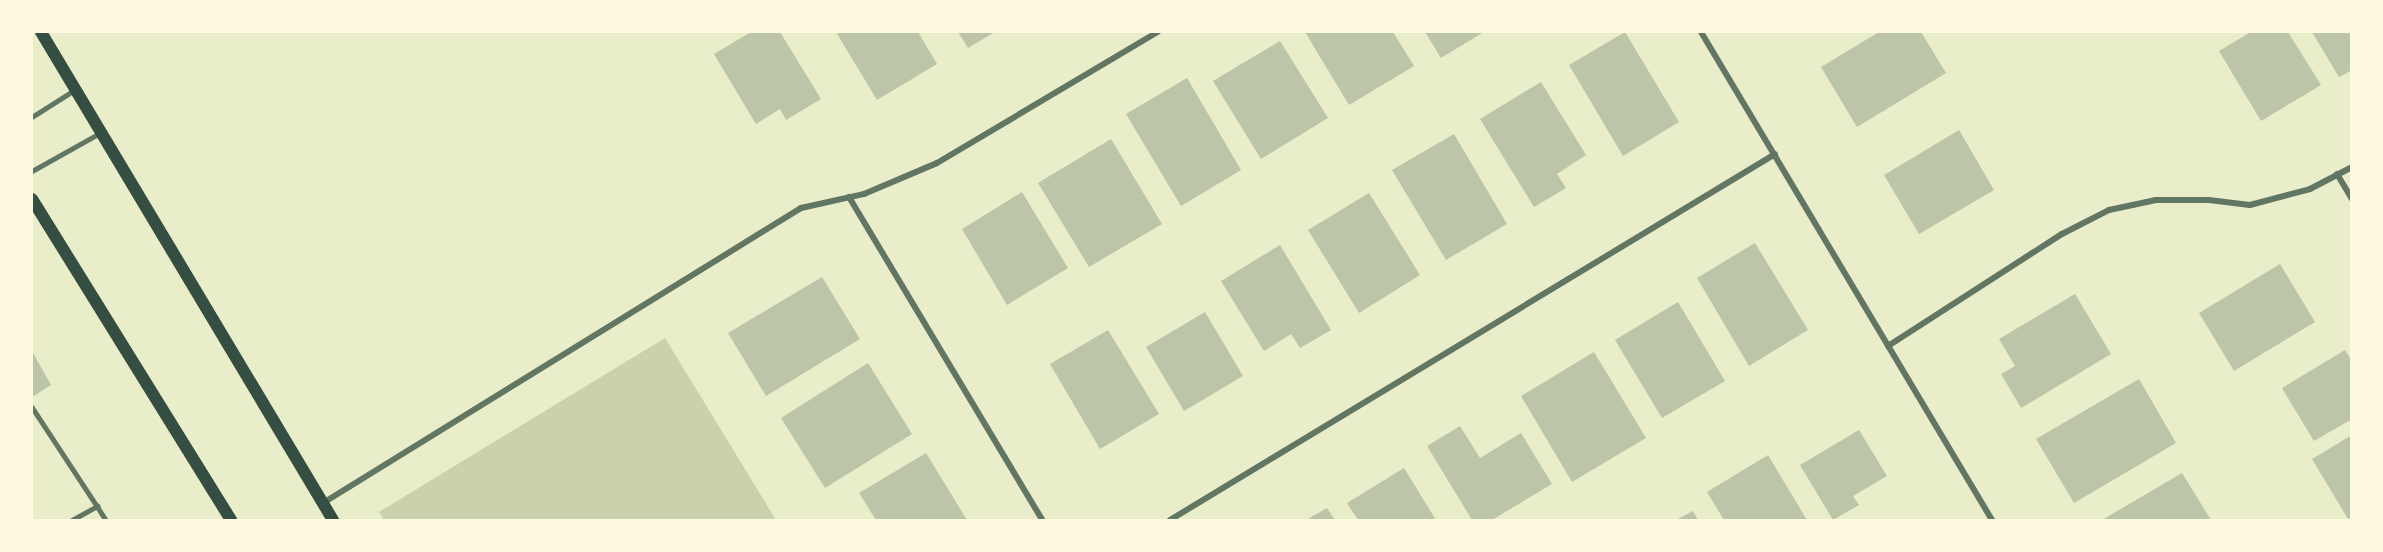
<!DOCTYPE html>
<html>
<head>
<meta charset="utf-8">
<style>
	body { margin:0 }
	#map { position:relative; width:2383px; height:552px; overflow:hidden; background:#e9edc9; font-family:Inter,sans-serif }
	div>[style] { position:absolute }
	[style*='--x'] { left:calc(var(--x)*1px); top:calc(var(--y)*1px); width:calc(var(--w)*1px); rotate:calc(var(--a)*1deg) }
	.green>* { inset:0; background:#cad2ad }
	.building>* { inset:0; background:#bcc5a7 }
	.service>* { height:4.5px; margin:-2.25px; padding:0 2.25px; transform-origin:2.25px; border-radius:2.25px; background:#617663 }
	.minor>* { height:6px; margin:-3px; padding:0 3px; transform-origin:3px; border-radius:3px; background:#617663 }
	.secondary>* { height:12px; margin:-6px; padding:0 6px; transform-origin:6px; border-radius:6px; background:#344e41 }
	span { translate:-50% -50%; white-space:nowrap; text-align:center; line-height:1.15; -webkit-text-stroke:5px #fefae0; paint-order:stroke }
	.frame { position:absolute; inset:0; border:33px solid #fefae0; pointer-events:none }
</style>
</head>
<body>
<div id="map">
	<div class="green">
		<i style="clip-path:polygon(665px 338px,776px 520px,384px 520px,379px 512px)"></i>
	</div>
	<div class="building">
		<i style="clip-path:polygon(751px 32px,780px 32px,821px 99px,786px 120px,780px 109px,756px 124px,714px 54px)"></i>
		<i style="clip-path:polygon(836px 32px,918px 32px,937px 64px,877px 100px)"></i>
		<i style="clip-path:polygon(958px 32px,995px 32px,968px 48px)"></i>
		<i style="clip-path:polygon(1305px 32px,1393px 32px,1414px 66px,1349px 105px)"></i>
		<i style="clip-path:polygon(1425px 32px,1484px 32px,1441px 58px)"></i>
		<i style="clip-path:polygon(1625px 32px,1679px 122px,1623px 156px,1569px 65px)"></i>
		<i style="clip-path:polygon(1879px 32px,1921px 32px,1946px 73px,1857px 127px,1821px 67px)"></i>
		<i style="clip-path:polygon(2251px 32px,2288px 32px,2321px 85px,2261px 121px,2219px 51px)"></i>
		<i style="clip-path:polygon(2312px 32px,2352px 32px,2352px 70px,2339px 77px)"></i>
		<i style="clip-path:polygon(1280px 41px,1328px 118px,1261px 159px,1213px 81px)"></i>
		<i style="clip-path:polygon(1187px 78px,1241px 170px,1181px 206px,1126px 114px)"></i>
		<i style="clip-path:polygon(1541px 82px,1586px 155px,1557px 174px,1566px 188px,1534px 207px,1480px 119px)"></i>
		<i style="clip-path:polygon(1959px 130px,1994px 190px,1919px 234px,1884px 175px)"></i>
		<i style="clip-path:polygon(1454px 134px,1507px 224px,1446px 260px,1392px 170px)"></i>
		<i style="clip-path:polygon(1111px 139px,1162px 224px,1089px 267px,1038px 183px)"></i>
		<i style="clip-path:polygon(1022px 192px,1068px 268px,1007px 305px,962px 229px)"></i>
		<i style="clip-path:polygon(1369px 193px,1420px 275px,1359px 313px,1308px 230px)"></i>
		<i style="clip-path:polygon(1755px 243px,1808px 330px,1749px 366px,1697px 278px)"></i>
		<i style="clip-path:polygon(1280px 245px,1331px 330px,1300px 348px,1291px 334px,1264px 351px,1221px 281px)"></i>
		<i style="clip-path:polygon(2280px 264px,2315px 322px,2234px 371px,2199px 313px)"></i>
		<i style="clip-path:polygon(822px 277px,860px 339px,766px 396px,728px 333px)"></i>
		<i style="clip-path:polygon(2075px 294px,2111px 354px,2021px 408px,2001px 374px,2015px 366px,1999px 339px)"></i>
		<i style="clip-path:polygon(1678px 302px,1725px 381px,1662px 418px,1615px 340px)"></i>
		<i style="clip-path:polygon(1205px 312px,1243px 376px,1184px 411px,1146px 347px)"></i>
		<i style="clip-path:polygon(1108px 330px,1159px 414px,1100px 449px,1050px 364px)"></i>
		<i style="clip-path:polygon(2345px 350px,2352px 361px,2352px 419px,2314px 441px,2282px 388px)"></i>
		<i style="clip-path:polygon(32px 351px,51px 385px,32px 397px)"></i>
		<i style="clip-path:polygon(1594px 352px,1646px 438px,1572px 482px,1521px 396px)"></i>
		<i style="clip-path:polygon(868px 363px,912px 434px,825px 488px,781px 418px)"></i>
		<i style="clip-path:polygon(2139px 379px,2176px 443px,2074px 503px,2036px 439px)"></i>
		<i style="clip-path:polygon(1460px 426px,1480px 458px,1521px 433px,1552px 484px,1492px 520px,1472px 520px,1427px 446px)"></i>
		<i style="clip-path:polygon(1859px 430px,1887px 476px,1853px 496px,1859px 505px,1833px 520px,1800px 465px)"></i>
		<i style="clip-path:polygon(2352px 435px,2352px 517px,2348px 519px,2312px 459px)"></i>
		<i style="clip-path:polygon(926px 453px,967px 520px,876px 520px,859px 493px)"></i>
		<i style="clip-path:polygon(1768px 455px,1807px 520px,1724px 520px,1707px 492px)"></i>
		<i style="clip-path:polygon(1404px 468px,1436px 520px,1358px 520px,1347px 503px)"></i>
		<i style="clip-path:polygon(2182px 473px,2211px 520px,2102px 520px)"></i>
		<i style="clip-path:polygon(1327px 508px,1335px 520px,1306px 520px)"></i>
		<i style="clip-path:polygon(1693px 511px,1698px 520px,1676px 520px)"></i>
	</div>
	<div class="service">
		<i style="--x:32;--y:117;--w:49;--a:-32.4"></i>
		<i style="--x:32;--y:171;--w:78;--a:-29.2"></i>
		<i style="--x:32;--y:407;--w:118;--a:56.7"></i>
		<i style="--x:72;--y:520;--w:29;--a:-29"></i>
		<i style="--x:97;--y:506;--w:17;--a:57"></i>
	</div>
	<div class="minor">
		<i style="--x:1701;--y:32;--w:568;--a:59.19"></i>
		<i style="--x:2337;--y:174;--w:29;--a:59"></i>
		<i style="--x:849;--y:197;--w:376;--a:59.1"></i>
		<i style="--x:1888;--y:346;--w:207;--a:-32.8"></i>
		<i style="--x:2062;--y:234;--w:53;--a:-27.1"></i>
		<i style="--x:2109;--y:210;--w:48;--a:-12"></i>
		<i style="--x:2156;--y:200;--w:53;--a:0"></i>
		<i style="--x:2209;--y:200;--w:41;--a:7"></i>
		<i style="--x:2250;--y:205;--w:62;--a:-14.9"></i>
		<i style="--x:2310;--y:189;--w:47;--a:-27.6"></i>
		<i style="--x:323;--y:503;--w:562;--a:-31.68"></i>
		<i style="--x:801;--y:208;--w:65;--a:-12.5"></i>
		<i style="--x:864;--y:194;--w:79;--a:-23"></i>
		<i style="--x:937;--y:163;--w:257;--a:-30.7"></i>
		<i style="--x:1170;--y:520;--w:707;--a:-31.17"></i>
	</div>
	<div class="secondary">
		<i style="--x:41;--y:32;--w:569;--a:59.11"></i>
		<i style="--x:32;--y:199;--w:378;--a:58.2"></i>
	</div>
	<div class="frame"></div>
</div>
</body>
</html>
